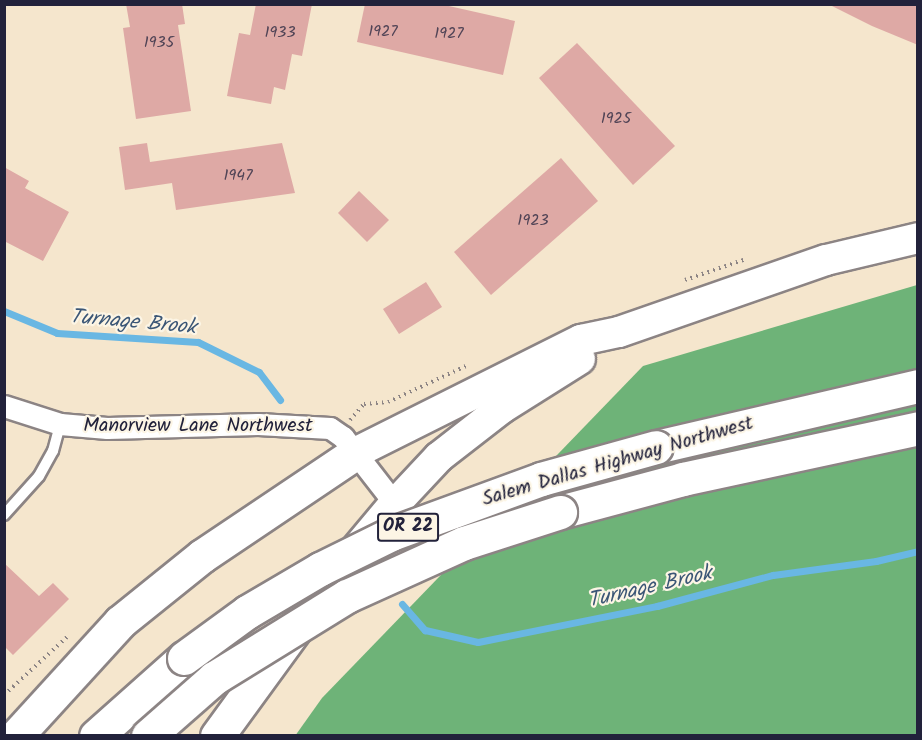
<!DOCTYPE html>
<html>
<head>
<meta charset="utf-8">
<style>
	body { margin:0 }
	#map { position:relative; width:922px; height:740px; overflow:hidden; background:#f5e6cd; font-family:Kalam,sans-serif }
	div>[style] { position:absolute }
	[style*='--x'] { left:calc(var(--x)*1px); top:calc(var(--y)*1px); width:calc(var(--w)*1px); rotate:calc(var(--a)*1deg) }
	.forest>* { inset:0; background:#6eb378 }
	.stream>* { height:7px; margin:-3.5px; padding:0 3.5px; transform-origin:3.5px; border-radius:3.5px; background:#69b7e3 }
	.building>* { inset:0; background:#dea9a5 }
	.path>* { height:4px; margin-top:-2px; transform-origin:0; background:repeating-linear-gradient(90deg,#8c8484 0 1.5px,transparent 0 6px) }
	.roads { filter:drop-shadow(2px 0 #8c8484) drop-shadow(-2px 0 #8c8484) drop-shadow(0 2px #8c8484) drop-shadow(0 -2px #8c8484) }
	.lane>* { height:10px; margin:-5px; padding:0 5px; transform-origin:5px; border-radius:5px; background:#fff }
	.street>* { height:21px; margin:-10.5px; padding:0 10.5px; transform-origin:10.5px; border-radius:10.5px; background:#fff }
	.secondary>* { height:30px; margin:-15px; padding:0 15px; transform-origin:15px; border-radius:15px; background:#fff }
	.highway>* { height:33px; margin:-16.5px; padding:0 16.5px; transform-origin:16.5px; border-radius:16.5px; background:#fff }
	.bridges { filter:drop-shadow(2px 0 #8c8484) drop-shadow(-2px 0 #8c8484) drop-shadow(0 2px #8c8484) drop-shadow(0 -2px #8c8484) }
	.highway-bridge>* { height:33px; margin:-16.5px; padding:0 16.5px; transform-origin:16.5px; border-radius:16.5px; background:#fff }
	span { translate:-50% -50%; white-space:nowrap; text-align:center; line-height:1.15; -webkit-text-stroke:4.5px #fcf5e5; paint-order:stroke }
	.number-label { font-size:16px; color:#514456 }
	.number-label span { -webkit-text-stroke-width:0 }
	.shield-label span { padding:2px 4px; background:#fcf5e5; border:2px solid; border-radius:4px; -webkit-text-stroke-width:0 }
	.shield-label { font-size:18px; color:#22223b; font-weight:700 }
	.street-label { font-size:20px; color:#22223b }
	.water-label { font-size:21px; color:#3b5676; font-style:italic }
	.frame { position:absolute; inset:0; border:6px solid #22223b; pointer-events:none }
</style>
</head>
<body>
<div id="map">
	<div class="forest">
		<i style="clip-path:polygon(917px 285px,917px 735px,295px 736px,322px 698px,643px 366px)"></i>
	</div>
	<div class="stream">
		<i style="--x:4;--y:311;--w:57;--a:22.5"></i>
		<i style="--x:57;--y:333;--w:141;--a:3.7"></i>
		<i style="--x:198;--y:342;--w:68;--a:26.2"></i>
		<i style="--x:259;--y:372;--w:35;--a:53"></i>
		<i style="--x:402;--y:604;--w:35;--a:49"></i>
		<i style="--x:425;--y:630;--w:54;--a:12.8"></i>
		<i style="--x:478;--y:642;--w:183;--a:-11.4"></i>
		<i style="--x:657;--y:606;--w:120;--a:-15"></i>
		<i style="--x:773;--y:575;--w:104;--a:-7.7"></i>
		<i style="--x:876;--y:561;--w:43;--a:-13.4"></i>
	</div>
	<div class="building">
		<i style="clip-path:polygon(126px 4px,182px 4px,185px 24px,178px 25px,191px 111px,136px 119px,123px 28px,130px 27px)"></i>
		<i style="clip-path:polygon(256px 4px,312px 4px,302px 56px,292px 54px,285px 90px,274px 87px,271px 104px,227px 96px,239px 33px,250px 35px)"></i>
		<i style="clip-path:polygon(365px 4px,440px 4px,515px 21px,503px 75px,357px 42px)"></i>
		<i style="clip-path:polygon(828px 4px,918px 4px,918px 45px,872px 26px)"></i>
		<i style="clip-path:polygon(577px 43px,675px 146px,633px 185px,539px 78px)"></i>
		<i style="clip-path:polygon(147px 143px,150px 162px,282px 143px,295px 193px,176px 210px,172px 183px,125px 190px,119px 147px)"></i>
		<i style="clip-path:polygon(561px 158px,598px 201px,491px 295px,454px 252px)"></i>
		<i style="clip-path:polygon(4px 167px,29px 181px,25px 188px,69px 212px,43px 261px,4px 241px)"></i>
		<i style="clip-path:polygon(359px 191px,389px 220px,367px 242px,338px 213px)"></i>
		<i style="clip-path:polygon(426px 282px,442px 307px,399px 334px,383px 309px)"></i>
		<i style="clip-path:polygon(4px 563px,39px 596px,53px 583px,69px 599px,13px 655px,4px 646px)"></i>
	</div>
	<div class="path">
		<i style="--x:685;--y:280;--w:65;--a:-19"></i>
		<i style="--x:350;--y:420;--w:21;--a:-49"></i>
		<i style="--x:364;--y:404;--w:24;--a:-5"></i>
		<i style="--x:388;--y:402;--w:88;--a:-24.8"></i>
		<i style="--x:4;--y:695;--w:86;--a:-42.6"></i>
	</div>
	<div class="roads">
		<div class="lane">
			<i style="--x:4;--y:515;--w:52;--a:-48.1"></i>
			<i style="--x:39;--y:476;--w:29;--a:-61"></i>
			<i style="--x:53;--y:451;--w:28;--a:-75"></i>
		</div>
		<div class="street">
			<i style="--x:4;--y:406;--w:59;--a:17.8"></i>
			<i style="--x:60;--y:424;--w:47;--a:4.9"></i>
			<i style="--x:107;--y:428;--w:151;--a:-1.5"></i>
			<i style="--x:258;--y:424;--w:72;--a:3.2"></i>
			<i style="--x:330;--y:428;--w:16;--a:35"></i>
			<i style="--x:343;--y:437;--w:85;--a:52.2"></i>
		</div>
		<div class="secondary">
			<i style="--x:355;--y:453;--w:253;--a:-26.6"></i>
			<i style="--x:581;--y:340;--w:39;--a:-12"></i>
			<i style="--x:619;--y:332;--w:219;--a:-19.2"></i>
			<i style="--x:826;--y:260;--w:95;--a:-13.4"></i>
			<i style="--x:395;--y:504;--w:64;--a:-46.9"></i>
			<i style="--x:439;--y:457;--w:80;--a:-37.9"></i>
			<i style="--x:502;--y:408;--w:92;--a:-32.1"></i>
		</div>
		<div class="highway">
			<i style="--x:656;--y:447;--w:269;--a:-13.1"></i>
			<i style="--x:560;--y:512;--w:127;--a:-15"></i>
			<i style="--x:683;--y:479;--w:240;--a:-12.2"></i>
			<i style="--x:16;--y:736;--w:154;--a:-47.6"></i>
			<i style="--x:120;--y:622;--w:105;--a:-38.8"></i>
			<i style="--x:202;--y:556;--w:184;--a:-33.9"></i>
			<i style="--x:96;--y:736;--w:118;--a:-41.6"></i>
			<i style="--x:217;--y:736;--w:188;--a:-53.9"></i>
			<i style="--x:328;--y:584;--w:104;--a:-50.1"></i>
		</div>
	</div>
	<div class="bridges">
		<div class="highway-bridge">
			<i style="--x:184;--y:658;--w:78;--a:-36.1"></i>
			<i style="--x:247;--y:612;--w:85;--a:-30.5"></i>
			<i style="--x:320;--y:569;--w:79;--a:-26.2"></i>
			<i style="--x:391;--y:534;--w:160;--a:-20.1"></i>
			<i style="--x:541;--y:479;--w:119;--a:-15.5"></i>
			<i style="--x:148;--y:736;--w:88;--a:-41.3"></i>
			<i style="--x:214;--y:678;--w:156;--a:-31.7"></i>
			<i style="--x:347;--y:596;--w:128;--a:-24.4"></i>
			<i style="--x:464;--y:543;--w:101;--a:-17.9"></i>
		</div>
	</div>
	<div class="number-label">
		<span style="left:383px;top:32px">1927</span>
		<span style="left:280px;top:33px">1933</span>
		<span style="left:449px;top:34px">1927</span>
		<span style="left:159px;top:43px">1935</span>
		<span style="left:616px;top:119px">1925</span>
		<span style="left:238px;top:176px">1947</span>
		<span style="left:533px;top:221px">1923</span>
	</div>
	<div class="shield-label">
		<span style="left:408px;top:527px">OR 22</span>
	</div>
	<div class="street-label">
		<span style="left:198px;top:426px">Manorview Lane Northwest</span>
		<span style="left:618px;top:462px;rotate:-16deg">Salem Dallas Highway Northwest</span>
	</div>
	<div class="water-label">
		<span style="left:133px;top:323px;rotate:5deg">Turnage Brook</span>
		<span style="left:650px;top:588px;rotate:-13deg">Turnage Brook</span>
	</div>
	<div class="frame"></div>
</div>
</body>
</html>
